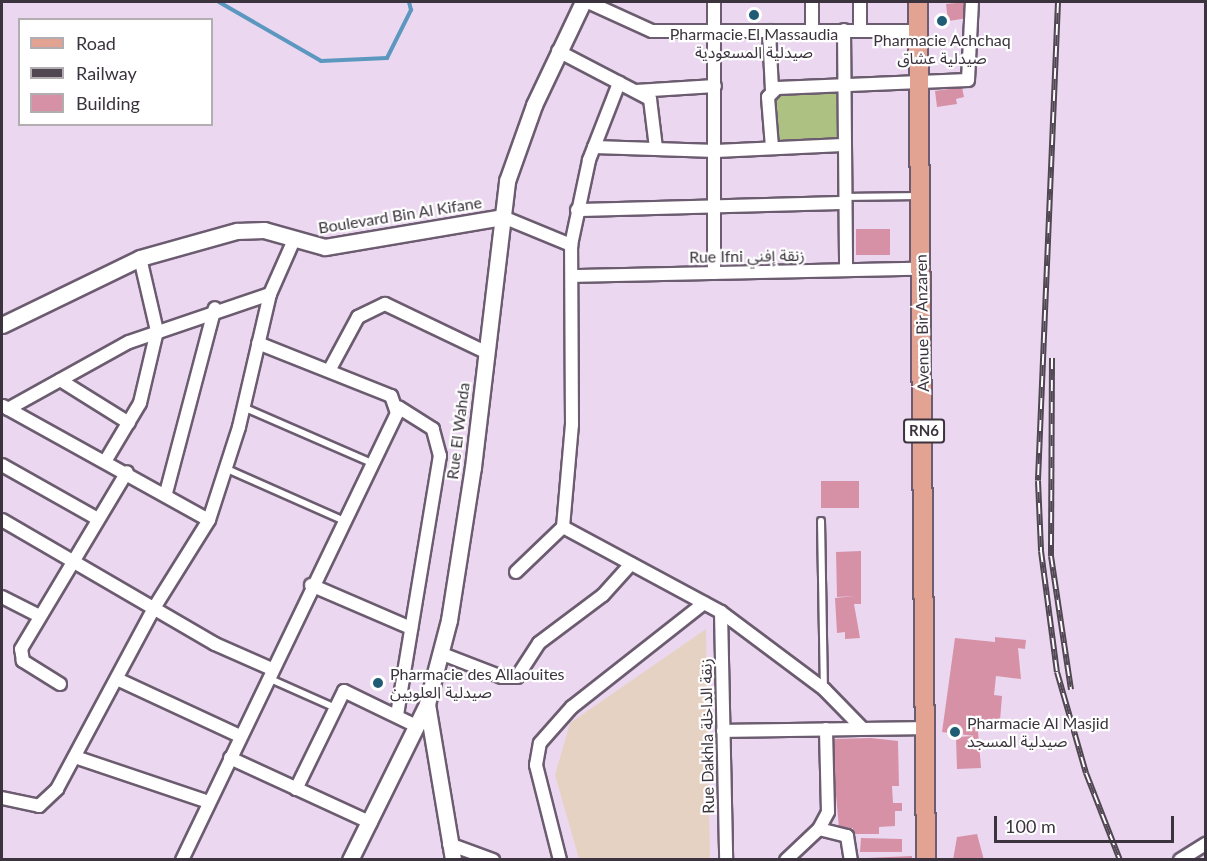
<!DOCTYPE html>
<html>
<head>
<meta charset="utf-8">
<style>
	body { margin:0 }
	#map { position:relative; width:1207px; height:861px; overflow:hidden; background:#ebd8f0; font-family:Lato,"Noto Sans Arabic",sans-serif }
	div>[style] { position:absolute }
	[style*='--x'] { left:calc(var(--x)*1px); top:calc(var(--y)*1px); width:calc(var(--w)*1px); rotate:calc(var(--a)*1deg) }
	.education>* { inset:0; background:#e6d2c3 }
	.green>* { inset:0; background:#adc183 }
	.stream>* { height:4px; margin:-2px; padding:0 2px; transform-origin:2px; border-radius:2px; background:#5c97bf }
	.building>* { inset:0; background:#d691a6 }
	.roads { filter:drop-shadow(2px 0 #6c5c70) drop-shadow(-2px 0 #6c5c70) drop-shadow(0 2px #6c5c70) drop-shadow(0 -2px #6c5c70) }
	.service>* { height:6px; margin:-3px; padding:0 3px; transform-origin:3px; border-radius:3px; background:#fff }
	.minor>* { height:12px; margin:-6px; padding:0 6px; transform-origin:6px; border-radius:6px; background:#fff }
	.tertiary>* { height:15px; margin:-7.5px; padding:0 7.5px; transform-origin:7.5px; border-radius:7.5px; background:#fff }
	.primary>* { height:18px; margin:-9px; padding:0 9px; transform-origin:9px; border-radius:9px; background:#e2a393 }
	.rail>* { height:6px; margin-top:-3px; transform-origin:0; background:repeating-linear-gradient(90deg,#fff 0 11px,#504752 0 22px); box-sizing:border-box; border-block:2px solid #504752 }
	.dots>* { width:16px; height:16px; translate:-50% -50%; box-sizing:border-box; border:3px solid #fff; border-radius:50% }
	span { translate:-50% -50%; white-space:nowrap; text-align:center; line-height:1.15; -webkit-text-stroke:4.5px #fff; paint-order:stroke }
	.shield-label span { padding:2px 4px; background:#fff; border:2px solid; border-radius:4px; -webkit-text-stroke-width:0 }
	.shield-label { font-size:15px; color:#3b333d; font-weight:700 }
	.poi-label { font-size:16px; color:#3b333d }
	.left { translate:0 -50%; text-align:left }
	.street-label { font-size:16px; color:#3b333d }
	.frame { position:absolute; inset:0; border:3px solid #3b333d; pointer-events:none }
	.legend { position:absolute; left:18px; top:18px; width:195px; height:108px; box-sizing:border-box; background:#fff; border:2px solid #b1adb1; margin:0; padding:8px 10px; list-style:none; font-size:18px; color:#3b333d }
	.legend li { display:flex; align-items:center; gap:12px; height:30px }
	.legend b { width:30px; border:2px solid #b1adb1 }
	.scale { position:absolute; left:994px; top:816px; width:180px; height:27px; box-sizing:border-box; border:3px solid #3b333d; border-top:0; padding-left:8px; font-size:18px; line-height:21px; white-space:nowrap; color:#3b333d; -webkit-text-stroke:4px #fff; paint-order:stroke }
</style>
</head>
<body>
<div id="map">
	<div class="education">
		<i style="clip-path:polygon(706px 629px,710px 859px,579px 859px,555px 775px,570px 723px)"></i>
	</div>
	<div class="green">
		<i style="clip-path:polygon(836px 91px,838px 139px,776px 142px,772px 99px,780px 92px)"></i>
	</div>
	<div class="stream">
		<i style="--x:219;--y:2;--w:118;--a:30"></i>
		<i style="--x:321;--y:61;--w:66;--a:-2.6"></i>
		<i style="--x:387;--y:58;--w:54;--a:-63.4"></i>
		<i style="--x:411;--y:10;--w:8;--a:-104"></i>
	</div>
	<div class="building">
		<i style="clip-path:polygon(967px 2px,969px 18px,948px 21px,946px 4px)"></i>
		<i style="clip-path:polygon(962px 87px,964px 97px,956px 99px,957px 104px,937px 107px,935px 91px)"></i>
		<i style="clip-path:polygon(856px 229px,890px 229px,890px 255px,856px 255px)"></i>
		<i style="clip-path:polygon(821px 481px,859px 481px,859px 508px,821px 508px)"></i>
		<i style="clip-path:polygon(861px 551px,861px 604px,854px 604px,860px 638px,845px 639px,845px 632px,837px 633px,835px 598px,855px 596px,837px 597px,836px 552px)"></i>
		<i style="clip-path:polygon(995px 637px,1026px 640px,1025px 649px,1018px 648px,1021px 679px,996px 676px,994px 695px,1002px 696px,1000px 721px,977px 719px,981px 768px,957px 769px,956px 737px,975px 736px,942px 732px,955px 638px,995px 642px)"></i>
		<i style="clip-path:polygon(871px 738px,898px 741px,899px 786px,892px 786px,893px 803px,902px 803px,902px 811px,895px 811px,895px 826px,879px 827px,879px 834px,853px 834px,853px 828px,839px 828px,831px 739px)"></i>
		<i style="clip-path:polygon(977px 834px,984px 860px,953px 860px,957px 837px)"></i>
		<i style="clip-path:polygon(861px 838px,902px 839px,902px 852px,860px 852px)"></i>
		<i style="clip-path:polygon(912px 856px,912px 860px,867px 860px,867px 858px)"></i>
	</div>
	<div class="roads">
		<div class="service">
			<i style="--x:844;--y:197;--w:74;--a:-0.8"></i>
			<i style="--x:243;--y:407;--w:141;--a:23.5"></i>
			<i style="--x:227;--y:469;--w:126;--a:23.9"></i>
			<i style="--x:821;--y:521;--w:167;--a:89"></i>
			<i style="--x:268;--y:678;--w:71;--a:24"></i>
		</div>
		<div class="minor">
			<i style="--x:588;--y:2;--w:70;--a:24.4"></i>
			<i style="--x:652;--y:31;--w:266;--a:0"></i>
			<i style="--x:812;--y:2;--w:28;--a:90"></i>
			<i style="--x:844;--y:30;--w:240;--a:89.5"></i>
			<i style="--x:860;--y:30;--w:28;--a:-90"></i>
			<i style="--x:769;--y:31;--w:60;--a:87.1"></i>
			<i style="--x:558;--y:51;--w:104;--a:27.6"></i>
			<i style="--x:650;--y:99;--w:49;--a:83"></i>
			<i style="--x:636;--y:91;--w:79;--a:-3.6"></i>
			<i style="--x:594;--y:147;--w:122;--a:1.9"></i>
			<i style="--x:716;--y:151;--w:127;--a:-2.7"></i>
			<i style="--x:772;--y:147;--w:50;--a:-94.6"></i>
			<i style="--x:768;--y:97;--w:13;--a:-45"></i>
			<i style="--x:777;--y:88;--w:191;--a:-2.4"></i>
			<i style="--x:968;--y:80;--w:78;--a:-87.1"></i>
			<i style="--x:577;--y:210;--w:267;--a:-1.5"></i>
			<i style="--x:503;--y:217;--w:74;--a:22.4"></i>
			<i style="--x:714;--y:273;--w:271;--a:-90"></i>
			<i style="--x:573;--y:276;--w:348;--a:-1.2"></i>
			<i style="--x:330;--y:369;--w:59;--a:-61.7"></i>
			<i style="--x:358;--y:317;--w:30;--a:-26"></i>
			<i style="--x:385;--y:304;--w:111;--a:25.6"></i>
			<i style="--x:60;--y:380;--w:81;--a:31.9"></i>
			<i style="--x:3;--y:406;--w:235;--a:29"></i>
			<i style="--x:8;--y:409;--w:138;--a:-29"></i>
			<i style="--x:129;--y:342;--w:149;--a:-18.8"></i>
			<i style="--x:106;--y:460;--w:66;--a:-59.2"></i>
			<i style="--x:140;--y:403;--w:74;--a:-76.7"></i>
			<i style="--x:157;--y:331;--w:75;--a:-103.1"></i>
			<i style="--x:2;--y:465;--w:110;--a:29.4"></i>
			<i style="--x:166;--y:493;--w:191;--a:-75.2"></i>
			<i style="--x:2;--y:520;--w:246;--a:30.2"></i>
			<i style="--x:215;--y:644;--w:62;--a:23.7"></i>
			<i style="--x:563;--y:527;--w:179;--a:28.3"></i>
			<i style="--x:721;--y:612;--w:129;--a:36.8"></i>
			<i style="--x:824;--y:689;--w:54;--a:45.7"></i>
			<i style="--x:516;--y:572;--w:65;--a:-43.8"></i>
			<i style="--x:563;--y:527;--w:102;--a:-85"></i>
			<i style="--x:572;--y:425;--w:180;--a:-90.3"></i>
			<i style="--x:571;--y:245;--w:87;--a:-78"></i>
			<i style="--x:589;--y:160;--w:83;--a:-68.7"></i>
			<i style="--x:311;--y:585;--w:109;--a:23.3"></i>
			<i style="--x:2;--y:597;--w:39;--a:27"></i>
			<i style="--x:721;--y:612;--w:248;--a:88.8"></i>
			<i style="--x:440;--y:653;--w:66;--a:21.2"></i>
			<i style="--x:502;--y:677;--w:15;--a:0"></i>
			<i style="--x:517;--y:677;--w:40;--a:-57.1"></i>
			<i style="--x:539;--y:643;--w:80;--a:-36.9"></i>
			<i style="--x:603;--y:595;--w:42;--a:-47.9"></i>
			<i style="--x:117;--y:679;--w:136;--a:24.9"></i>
			<i style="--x:60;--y:684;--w:44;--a:-148.1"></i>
			<i style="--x:23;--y:661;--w:12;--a:-99"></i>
			<i style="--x:21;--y:649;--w:206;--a:-59.1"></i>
			<i style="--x:397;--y:715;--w:263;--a:-80.6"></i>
			<i style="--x:440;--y:456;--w:28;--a:-105"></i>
			<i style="--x:433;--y:429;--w:41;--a:-147.8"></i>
			<i style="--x:723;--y:731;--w:203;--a:-0.8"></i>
			<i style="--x:75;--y:757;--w:141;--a:18.6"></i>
			<i style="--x:230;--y:758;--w:155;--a:24.7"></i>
			<i style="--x:296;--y:789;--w:109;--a:-63.9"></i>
			<i style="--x:344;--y:691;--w:80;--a:25.9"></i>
			<i style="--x:2;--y:798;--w:38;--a:12"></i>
			<i style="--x:39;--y:806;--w:25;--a:-43"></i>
			<i style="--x:57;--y:789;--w:205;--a:-61.8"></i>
			<i style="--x:154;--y:608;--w:104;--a:-58"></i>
			<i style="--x:209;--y:520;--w:98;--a:-72.1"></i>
			<i style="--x:239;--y:427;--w:137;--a:-76.9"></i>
			<i style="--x:270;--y:294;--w:57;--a:-66.1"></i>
			<i style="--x:819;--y:829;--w:29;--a:14"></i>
			<i style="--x:847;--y:836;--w:24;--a:81"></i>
			<i style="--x:449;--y:844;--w:47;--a:20"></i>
			<i style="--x:182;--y:860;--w:496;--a:-64.3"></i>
			<i style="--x:397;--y:413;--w:18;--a:-109"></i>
			<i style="--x:391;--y:396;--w:143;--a:-158.3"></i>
			<i style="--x:560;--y:860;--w:98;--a:-104.2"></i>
			<i style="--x:536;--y:765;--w:22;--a:-80"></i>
			<i style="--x:540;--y:743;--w:48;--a:-48.4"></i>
			<i style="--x:572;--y:707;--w:168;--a:-38.2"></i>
			<i style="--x:786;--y:860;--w:45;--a:-43.2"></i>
			<i style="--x:819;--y:829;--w:19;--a:-62"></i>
			<i style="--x:828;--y:812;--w:83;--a:-91.4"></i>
			<i style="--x:1180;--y:860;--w:31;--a:-32"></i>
		</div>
		<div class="tertiary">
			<i style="--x:2;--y:325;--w:153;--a:-25.9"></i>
			<i style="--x:140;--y:258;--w:101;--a:-15.6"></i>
			<i style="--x:237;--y:231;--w:27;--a:-2"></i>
			<i style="--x:264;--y:230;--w:63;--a:15.6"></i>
			<i style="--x:325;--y:247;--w:181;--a:-9.6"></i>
			<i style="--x:427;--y:704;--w:158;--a:80.5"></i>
			<i style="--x:350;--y:860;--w:174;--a:-63.7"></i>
			<i style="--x:427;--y:704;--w:87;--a:-75.3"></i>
			<i style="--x:449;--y:620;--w:155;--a:-81.1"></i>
			<i style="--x:473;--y:467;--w:288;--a:-83.2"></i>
			<i style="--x:507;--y:181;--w:81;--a:-70.4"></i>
			<i style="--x:534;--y:105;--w:114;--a:-64.6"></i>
		</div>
		<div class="primary">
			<i style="--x:918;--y:2;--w:858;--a:89.47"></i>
		</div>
	</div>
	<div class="rail">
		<i style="--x:1058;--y:2;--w:479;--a:92.4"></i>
		<i style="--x:1038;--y:481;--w:70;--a:87.5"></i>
		<i style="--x:1041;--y:551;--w:122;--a:82.5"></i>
		<i style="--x:1057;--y:672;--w:105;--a:74"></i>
		<i style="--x:1086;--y:773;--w:93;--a:68.7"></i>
		<i style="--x:1052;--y:358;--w:198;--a:90.3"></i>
		<i style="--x:1051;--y:556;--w:135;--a:81.5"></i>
	</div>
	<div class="dots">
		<i style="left:754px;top:15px;background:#205d74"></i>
		<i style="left:942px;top:21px;background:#205d74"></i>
		<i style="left:378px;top:683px;background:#205d74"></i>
		<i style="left:955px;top:732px;background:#205d74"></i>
	</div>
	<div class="shield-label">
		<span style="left:924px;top:431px">RN6</span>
	</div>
	<div class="poi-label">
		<span style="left:754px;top:43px">Pharmacie El Massaudia<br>صيدلية المسعودية</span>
		<span style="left:942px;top:49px">Pharmacie Achchaq<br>صيدلية عشاق</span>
		<span class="left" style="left:390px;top:683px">Pharmacie des Allaouites<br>صيدلية العلويين</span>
		<span class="left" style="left:967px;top:732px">Pharmacie Al Masjid<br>صيدلية المسجد</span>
	</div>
	<div class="street-label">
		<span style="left:400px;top:215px;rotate:-9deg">Boulevard Bin Al Kifane</span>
		<span style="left:747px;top:256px;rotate:-1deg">Rue Ifni زنقة إفني</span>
		<span style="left:922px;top:323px;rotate:-91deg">Avenue Bir Anzaren</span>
		<span style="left:458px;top:431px;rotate:-83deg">Rue El Wahda</span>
		<span style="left:707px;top:736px;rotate:-91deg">Rue Dakhla زنقة الداخلة</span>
	</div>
	<div class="frame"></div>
	<ul class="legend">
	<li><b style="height:8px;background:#e2a393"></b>Road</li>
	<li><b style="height:8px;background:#504752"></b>Railway</li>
	<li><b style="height:16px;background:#d691a6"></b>Building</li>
	</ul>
	<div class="scale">100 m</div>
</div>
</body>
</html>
